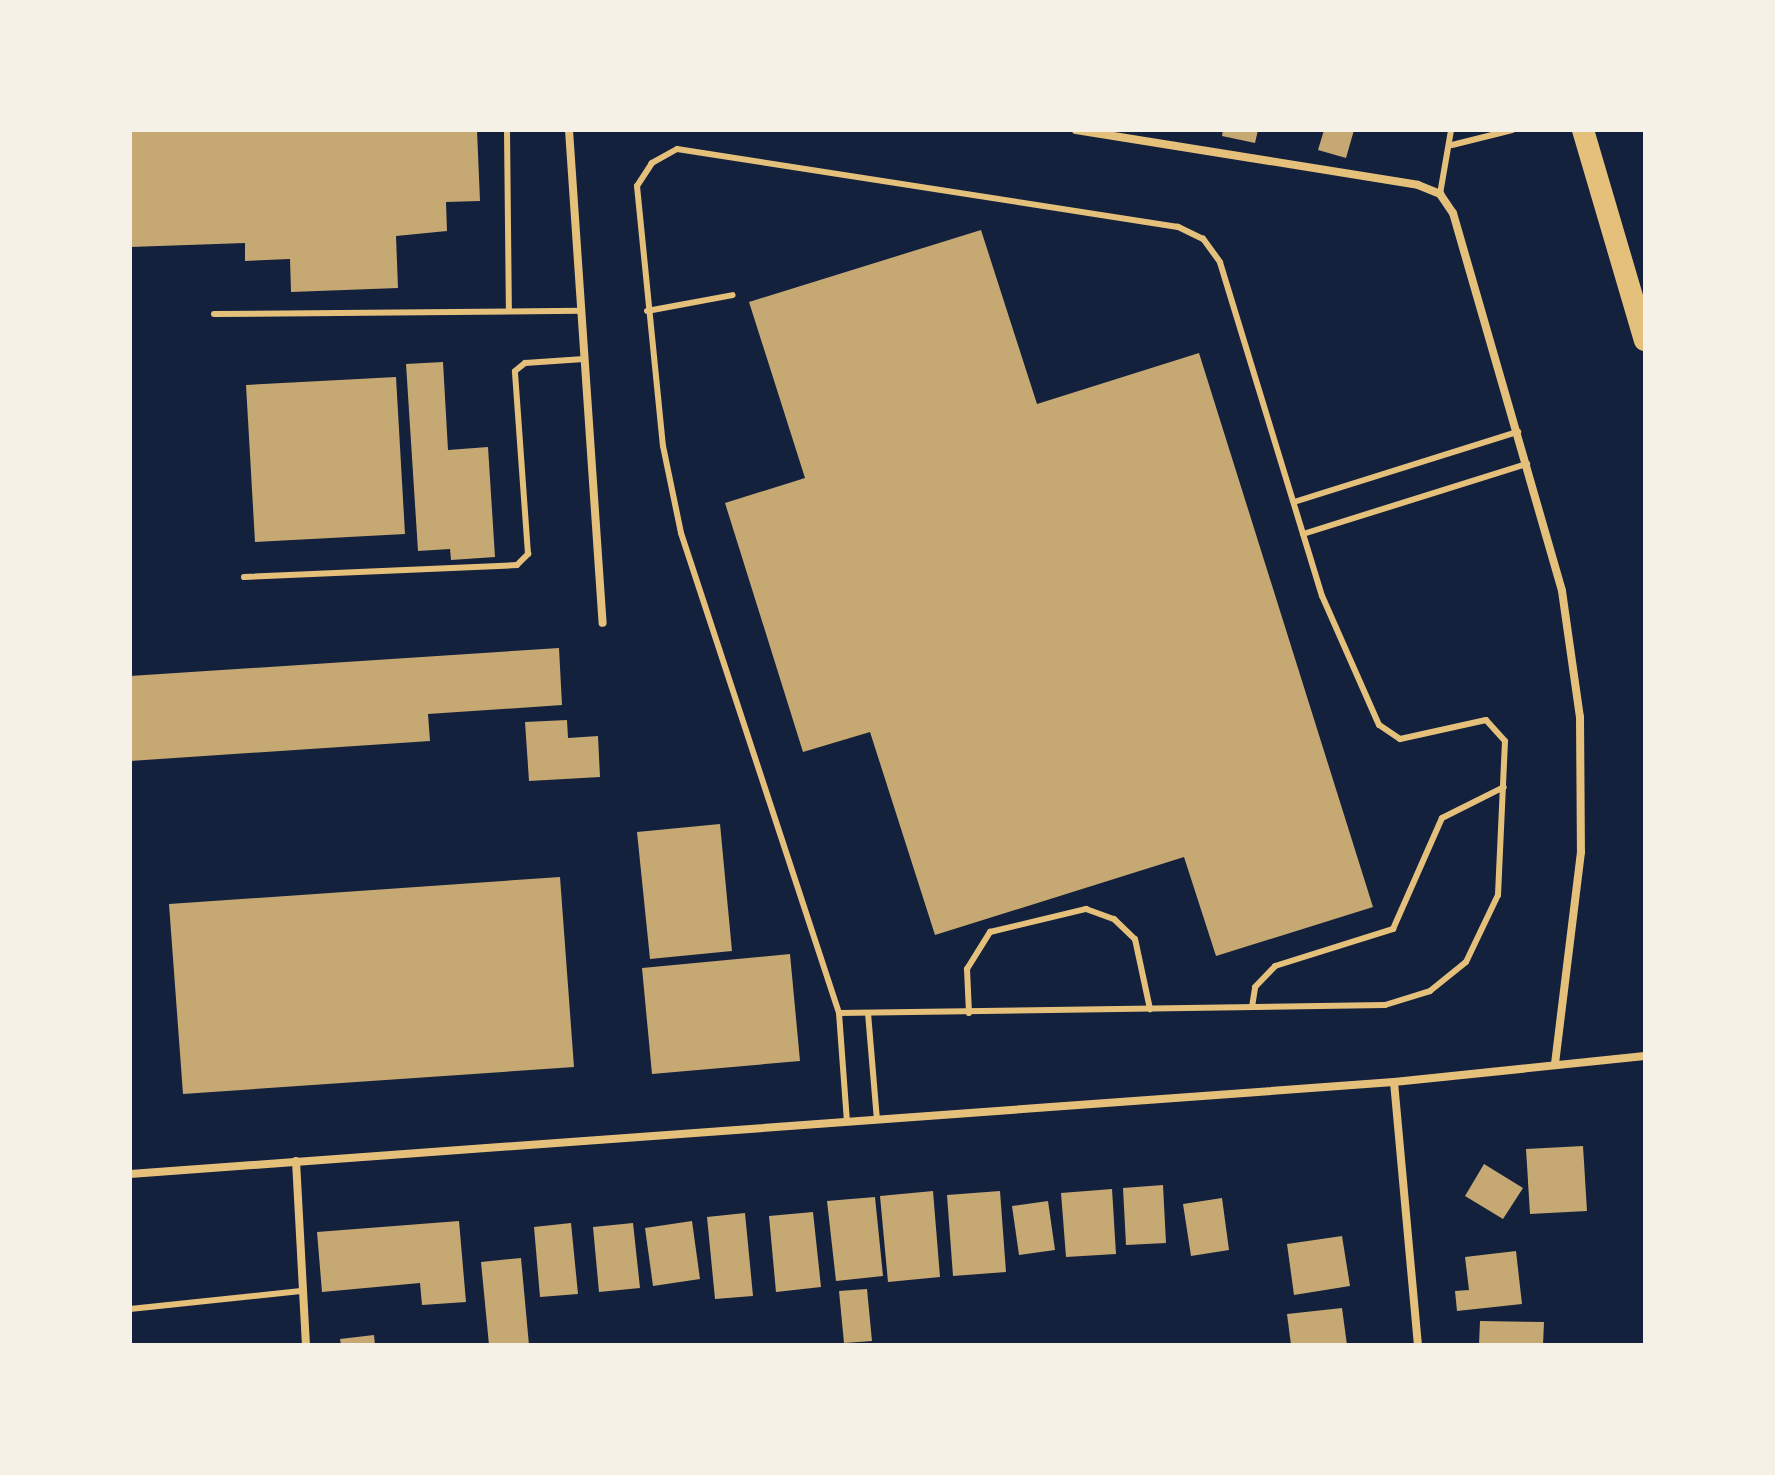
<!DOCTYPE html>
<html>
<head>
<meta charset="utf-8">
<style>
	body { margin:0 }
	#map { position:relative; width:1775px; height:1475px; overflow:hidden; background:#14213d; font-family:"DejaVu Sans",sans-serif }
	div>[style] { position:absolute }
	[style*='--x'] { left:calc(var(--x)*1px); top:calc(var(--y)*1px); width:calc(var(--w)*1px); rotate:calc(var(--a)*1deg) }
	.building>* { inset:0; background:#c6a872 }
	.service>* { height:6px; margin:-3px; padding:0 3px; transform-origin:3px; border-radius:3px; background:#e5c07b }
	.minor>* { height:8px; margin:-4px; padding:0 4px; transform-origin:4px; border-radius:4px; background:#e5c07b }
	.trunk>* { height:22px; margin:-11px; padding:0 11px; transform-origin:11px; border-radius:11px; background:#e5c07b }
	span { translate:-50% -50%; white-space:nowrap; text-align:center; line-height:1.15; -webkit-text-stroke:8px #f6f1e7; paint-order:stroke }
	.frame { position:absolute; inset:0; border:132px solid #f6f1e7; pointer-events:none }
</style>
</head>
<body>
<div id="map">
	<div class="building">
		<i style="clip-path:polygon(130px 130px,477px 130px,480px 201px,446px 202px,447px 231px,396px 236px,398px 288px,291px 292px,290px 259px,245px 261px,245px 243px,130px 247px)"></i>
		<i style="clip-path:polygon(1223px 130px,1258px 130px,1255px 143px,1222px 136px)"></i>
		<i style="clip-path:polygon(1324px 130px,1354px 130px,1346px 158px,1318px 150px)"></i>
		<i style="clip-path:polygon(981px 230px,1037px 404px,1199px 353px,1373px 907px,1216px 956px,1184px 857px,935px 935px,870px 732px,803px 752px,725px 503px,805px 478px,749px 302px)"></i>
		<i style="clip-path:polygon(443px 362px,448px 450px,488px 447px,495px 557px,451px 560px,450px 549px,418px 551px,406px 364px)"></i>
		<i style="clip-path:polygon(396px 377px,405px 534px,255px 542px,246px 385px)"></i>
		<i style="clip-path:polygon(559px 648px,562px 705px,428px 714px,430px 741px,130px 761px,130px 676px)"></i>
		<i style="clip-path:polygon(567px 720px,568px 738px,598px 736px,600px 777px,529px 781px,525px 722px)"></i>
		<i style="clip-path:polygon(720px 824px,732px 951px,650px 959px,637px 832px)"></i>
		<i style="clip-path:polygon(560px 877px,574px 1067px,183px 1094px,169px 904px)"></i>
		<i style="clip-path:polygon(790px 954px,800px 1061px,652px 1074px,642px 968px)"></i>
		<i style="clip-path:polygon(1583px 1146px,1587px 1211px,1530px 1214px,1526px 1149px)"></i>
		<i style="clip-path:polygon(1484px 1164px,1523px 1188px,1503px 1219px,1465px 1196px)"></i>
		<i style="clip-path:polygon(1163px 1185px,1166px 1243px,1126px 1245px,1123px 1188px)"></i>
		<i style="clip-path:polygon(1112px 1189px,1116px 1254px,1066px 1257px,1061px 1193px)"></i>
		<i style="clip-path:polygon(933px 1191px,940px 1277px,888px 1282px,880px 1196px)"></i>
		<i style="clip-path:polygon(1000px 1191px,1006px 1272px,953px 1276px,947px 1195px)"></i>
		<i style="clip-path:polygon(875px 1197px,883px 1276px,836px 1281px,827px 1201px)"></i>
		<i style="clip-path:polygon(1222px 1198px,1229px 1250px,1191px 1256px,1183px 1204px)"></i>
		<i style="clip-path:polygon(1048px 1201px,1055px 1250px,1019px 1255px,1012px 1206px)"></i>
		<i style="clip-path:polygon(813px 1212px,821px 1287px,776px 1292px,769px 1216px)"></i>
		<i style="clip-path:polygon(745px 1213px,753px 1296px,715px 1299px,707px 1217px)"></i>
		<i style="clip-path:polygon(459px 1221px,466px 1302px,422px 1305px,420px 1283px,322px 1292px,317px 1232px)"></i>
		<i style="clip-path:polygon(692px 1221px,700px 1279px,653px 1286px,645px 1228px)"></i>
		<i style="clip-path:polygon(571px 1223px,578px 1294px,540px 1297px,534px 1227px)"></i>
		<i style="clip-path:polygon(633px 1223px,640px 1288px,599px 1292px,593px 1227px)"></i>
		<i style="clip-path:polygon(1342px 1236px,1350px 1286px,1294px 1295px,1287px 1244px)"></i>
		<i style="clip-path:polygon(1516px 1251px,1522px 1304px,1457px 1311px,1455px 1291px,1469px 1290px,1465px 1257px)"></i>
		<i style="clip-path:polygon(521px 1258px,529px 1345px,489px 1345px,481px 1262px)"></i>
		<i style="clip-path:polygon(867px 1289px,872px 1341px,844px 1343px,839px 1291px)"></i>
		<i style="clip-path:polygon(1342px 1308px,1347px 1345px,1291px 1345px,1287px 1314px)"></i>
		<i style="clip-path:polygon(1480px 1321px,1544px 1322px,1543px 1345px,1479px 1345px)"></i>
		<i style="clip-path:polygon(374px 1335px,375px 1345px,341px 1345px,340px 1339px)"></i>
	</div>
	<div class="service">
		<i style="--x:507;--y:130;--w:181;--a:89.4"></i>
		<i style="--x:1452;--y:145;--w:62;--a:-14"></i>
		<i style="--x:1440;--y:194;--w:65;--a:-80.2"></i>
		<i style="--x:647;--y:311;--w:87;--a:-10.5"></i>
		<i style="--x:214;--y:314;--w:367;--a:-0.5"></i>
		<i style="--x:1294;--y:502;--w:235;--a:-17.4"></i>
		<i style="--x:1303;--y:534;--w:235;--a:-17.4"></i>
		<i style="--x:244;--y:577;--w:273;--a:-2.5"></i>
		<i style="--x:517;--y:565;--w:16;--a:-45"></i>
		<i style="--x:528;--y:554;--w:183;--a:-94.1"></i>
		<i style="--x:515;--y:371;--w:13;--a:-39"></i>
		<i style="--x:525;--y:363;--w:59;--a:-3.9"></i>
		<i style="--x:1252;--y:1007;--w:20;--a:-81"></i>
		<i style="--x:1255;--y:987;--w:29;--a:-46"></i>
		<i style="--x:1275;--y:966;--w:124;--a:-17.4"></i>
		<i style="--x:1393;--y:929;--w:121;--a:-66.2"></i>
		<i style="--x:1442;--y:818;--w:69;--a:-26.6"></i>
		<i style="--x:839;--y:1013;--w:546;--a:-0.84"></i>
		<i style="--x:1385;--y:1005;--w:47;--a:-17.3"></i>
		<i style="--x:1430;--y:991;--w:46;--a:-38.9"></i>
		<i style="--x:1466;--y:962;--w:74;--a:-64.5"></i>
		<i style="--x:1498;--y:895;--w:154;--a:-87.4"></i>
		<i style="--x:1505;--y:741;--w:28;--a:-132"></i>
		<i style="--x:1486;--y:720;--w:88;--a:167.5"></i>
		<i style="--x:1400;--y:739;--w:25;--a:-146"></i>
		<i style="--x:1379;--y:725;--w:141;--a:-113.8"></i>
		<i style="--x:1322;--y:596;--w:349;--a:-107"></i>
		<i style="--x:1220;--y:262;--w:29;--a:-126"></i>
		<i style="--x:1203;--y:239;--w:28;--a:-154"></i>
		<i style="--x:1178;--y:227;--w:507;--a:-171.15"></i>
		<i style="--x:677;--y:149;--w:29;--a:151"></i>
		<i style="--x:652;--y:163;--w:27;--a:123"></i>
		<i style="--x:637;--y:186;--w:261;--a:84.3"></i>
		<i style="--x:663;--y:446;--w:89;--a:78.3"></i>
		<i style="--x:681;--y:533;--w:505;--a:71.78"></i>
		<i style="--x:839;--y:1013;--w:109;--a:85.8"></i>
		<i style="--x:868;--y:1013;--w:107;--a:85.2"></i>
		<i style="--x:969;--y:1013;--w:44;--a:-92.6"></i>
		<i style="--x:967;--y:969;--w:44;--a:-58.1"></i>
		<i style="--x:990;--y:932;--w:99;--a:-13.5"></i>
		<i style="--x:1086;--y:909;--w:30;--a:20"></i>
		<i style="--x:1114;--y:919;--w:29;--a:44"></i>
		<i style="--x:1135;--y:939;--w:72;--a:77.9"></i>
		<i style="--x:130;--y:1309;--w:172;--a:-6"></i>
	</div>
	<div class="minor">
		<i style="--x:569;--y:130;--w:494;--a:86.1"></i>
		<i style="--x:1076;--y:130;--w:346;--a:9.1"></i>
		<i style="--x:1418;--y:185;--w:24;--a:22"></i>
		<i style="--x:1440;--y:194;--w:23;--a:56"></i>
		<i style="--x:1453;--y:213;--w:393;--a:73.9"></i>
		<i style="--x:1562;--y:591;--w:127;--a:81.9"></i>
		<i style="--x:1580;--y:717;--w:135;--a:89.6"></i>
		<i style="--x:1581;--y:852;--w:214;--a:97"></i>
		<i style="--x:1394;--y:1082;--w:264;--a:84.8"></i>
		<i style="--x:296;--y:1161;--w:184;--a:86.9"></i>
		<i style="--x:130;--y:1174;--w:1267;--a:-4.16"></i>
		<i style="--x:1394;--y:1082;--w:252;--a:-5.9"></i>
	</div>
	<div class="trunk">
		<i style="--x:1583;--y:130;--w:219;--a:73.6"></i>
	</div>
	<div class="frame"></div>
</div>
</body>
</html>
